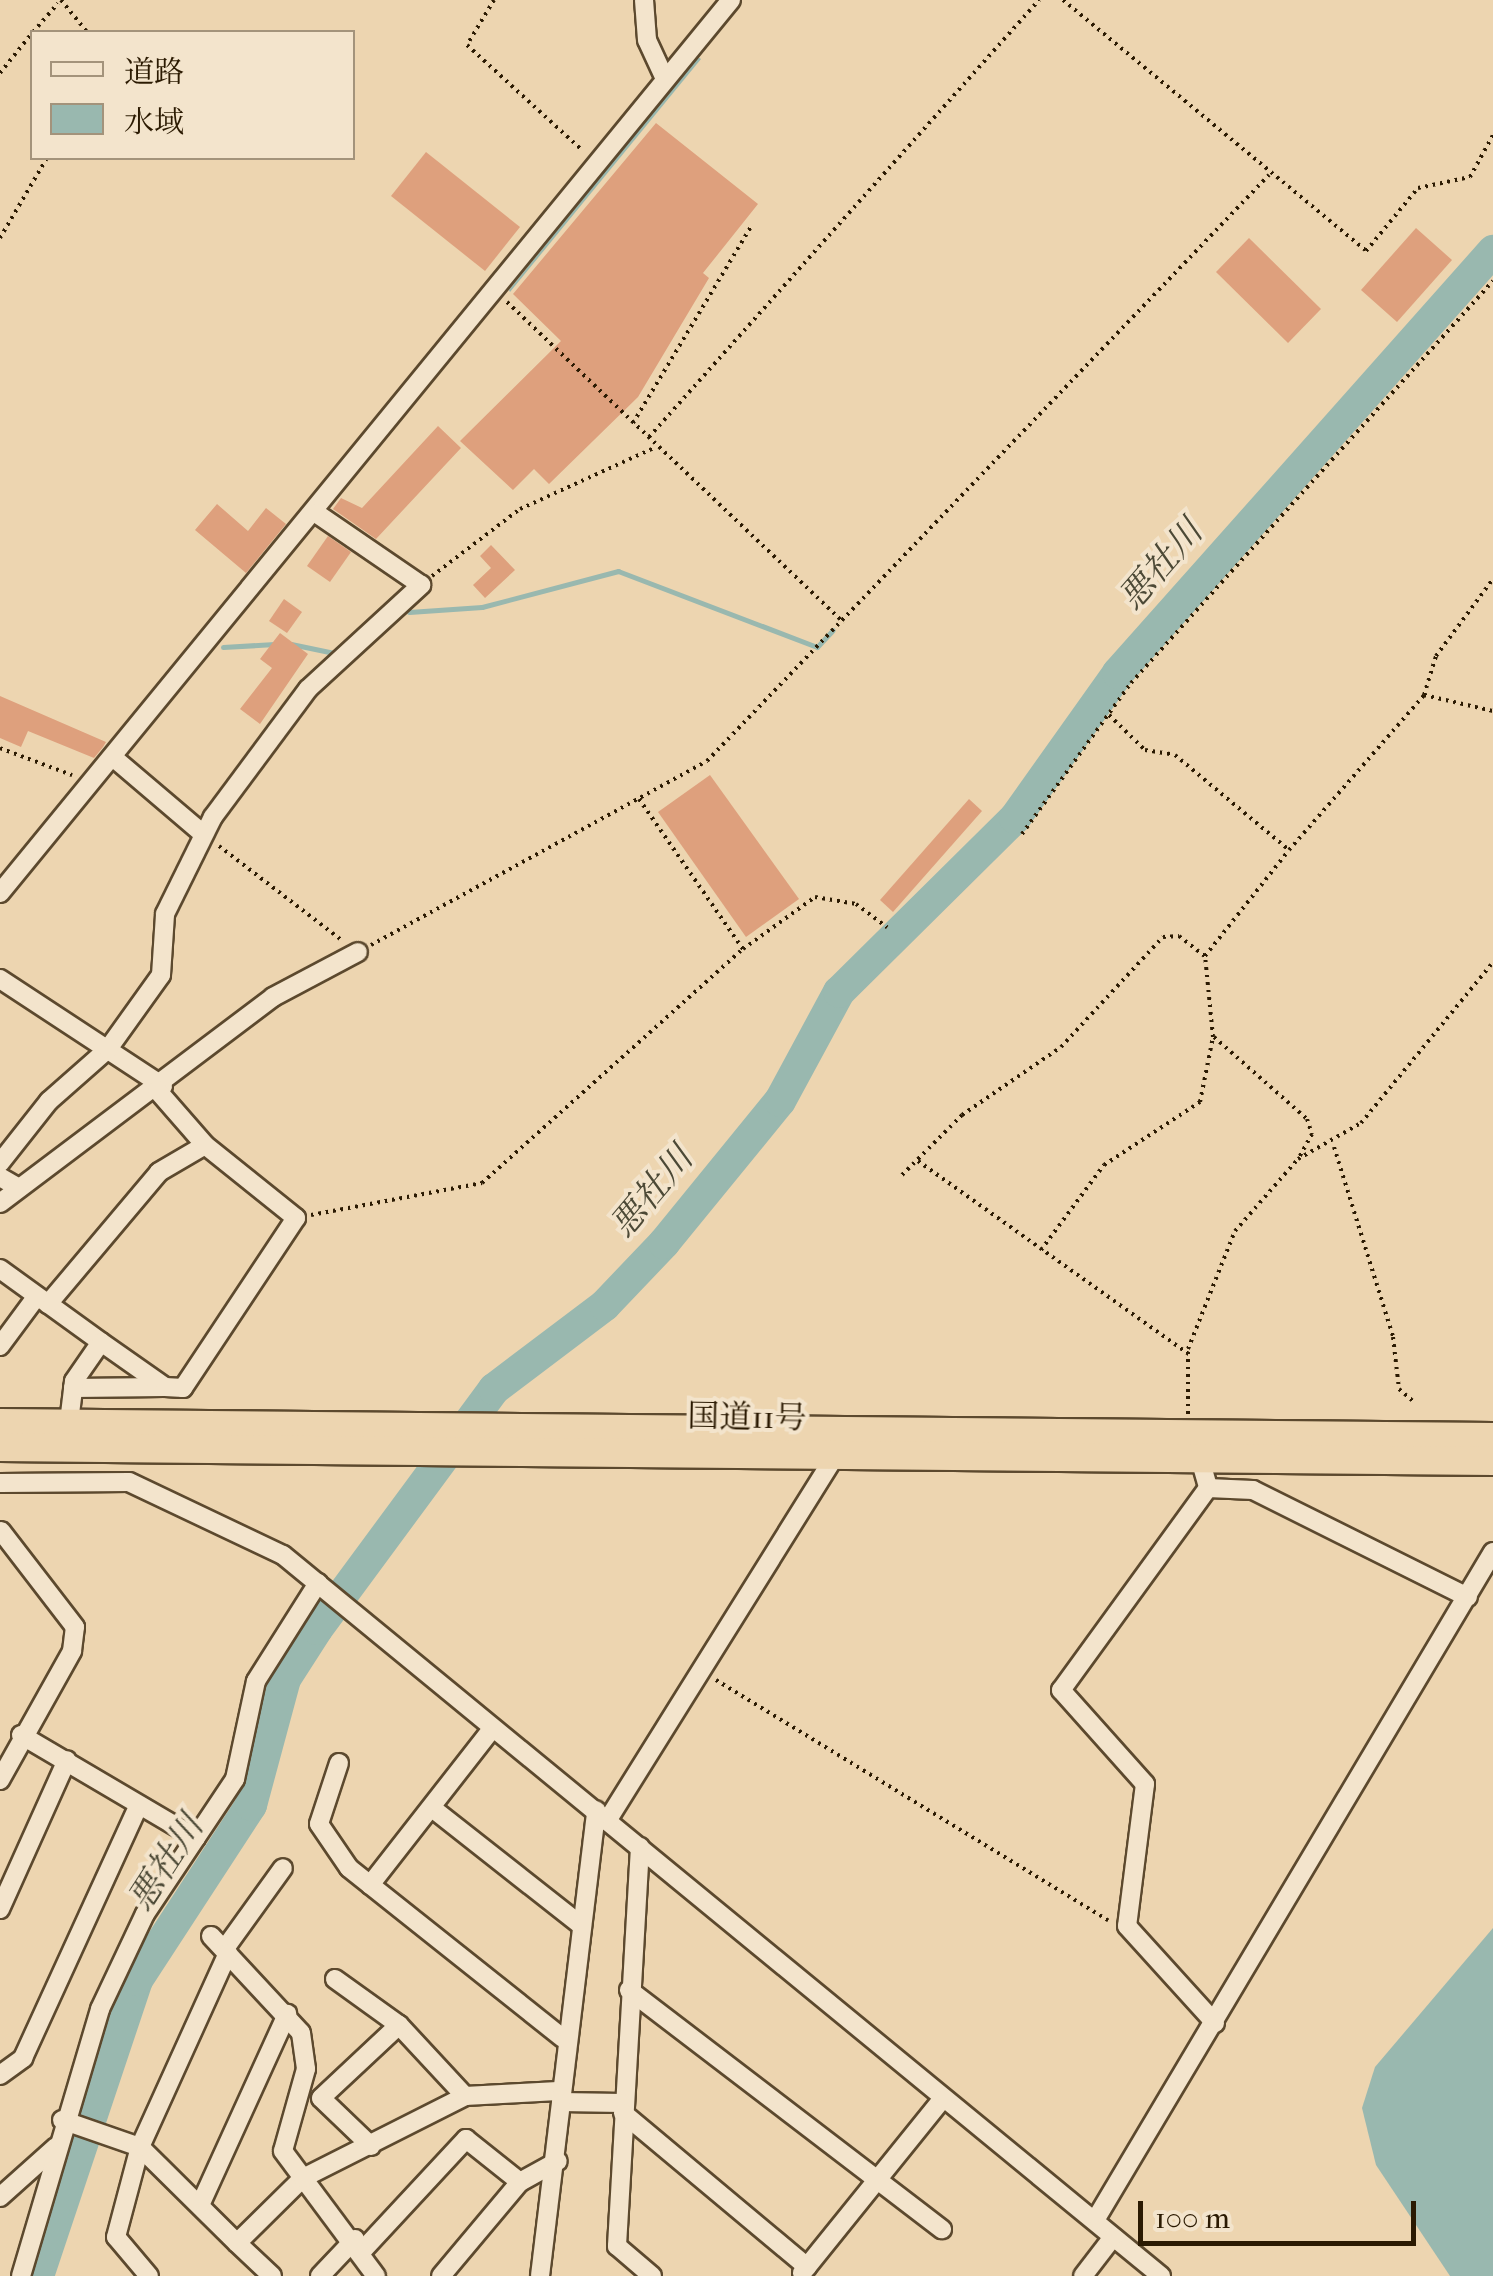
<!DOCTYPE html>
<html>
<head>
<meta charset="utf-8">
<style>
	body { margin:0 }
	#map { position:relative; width:1493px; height:2276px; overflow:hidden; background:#edd5b0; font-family:"IM FELL French Canon","Noto Serif JP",serif }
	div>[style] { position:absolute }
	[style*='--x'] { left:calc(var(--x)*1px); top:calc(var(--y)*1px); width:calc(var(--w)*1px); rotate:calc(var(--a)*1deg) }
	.water>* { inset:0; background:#99b8af }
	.stream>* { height:5px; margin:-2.5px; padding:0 2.5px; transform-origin:2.5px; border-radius:2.5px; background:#99b8af }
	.river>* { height:32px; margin:-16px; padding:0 16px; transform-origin:16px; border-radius:16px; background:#99b8af }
	.building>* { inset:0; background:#dea07d }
	.path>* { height:4px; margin-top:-2px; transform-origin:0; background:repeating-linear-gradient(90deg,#2b1a02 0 2.5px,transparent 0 7.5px) }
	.roads { filter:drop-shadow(2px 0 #5c492e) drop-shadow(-2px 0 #5c492e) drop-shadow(0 2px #5c492e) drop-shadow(0 -2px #5c492e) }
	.minor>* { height:18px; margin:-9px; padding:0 9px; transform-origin:9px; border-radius:9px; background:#f3e4cc }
	.trunk>* { height:28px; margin:-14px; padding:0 14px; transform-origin:14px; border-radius:14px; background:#edd5b0 }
	span { translate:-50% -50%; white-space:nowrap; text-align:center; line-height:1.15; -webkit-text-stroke:8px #f3e4cc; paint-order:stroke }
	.street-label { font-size:32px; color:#2b1a02 }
	.water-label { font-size:35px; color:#4c4936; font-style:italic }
	.legend { position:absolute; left:30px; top:30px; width:325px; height:130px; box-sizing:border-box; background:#f3e4cc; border:2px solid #a3937b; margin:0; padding:12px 18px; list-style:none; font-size:30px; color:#2b1a02 }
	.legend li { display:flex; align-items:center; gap:20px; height:50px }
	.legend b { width:50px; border:2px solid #a3937b }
	.scale { position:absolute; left:1138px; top:2201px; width:278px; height:45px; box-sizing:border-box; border:5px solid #2b1a02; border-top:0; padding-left:12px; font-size:30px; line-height:35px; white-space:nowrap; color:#2b1a02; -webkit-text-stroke:8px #f3e4cc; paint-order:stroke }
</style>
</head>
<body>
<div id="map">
	<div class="water">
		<i style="clip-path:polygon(698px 57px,701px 59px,510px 292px,509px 290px)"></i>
		<i style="clip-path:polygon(1493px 1928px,1493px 2276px,1450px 2276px,1376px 2165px,1362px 2108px,1375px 2067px)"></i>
	</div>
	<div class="stream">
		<i style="--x:409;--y:612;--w:73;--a:-3.9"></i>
		<i style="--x:482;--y:607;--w:141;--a:-14.8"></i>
		<i style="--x:618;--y:571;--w:213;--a:20.9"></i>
		<i style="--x:817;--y:647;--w:23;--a:-47"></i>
		<i style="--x:291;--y:644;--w:44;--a:11.8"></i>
		<i style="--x:223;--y:647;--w:52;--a:-3.3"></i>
	</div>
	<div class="river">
		<i style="--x:38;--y:2276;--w:312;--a:-71.5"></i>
		<i style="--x:137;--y:1980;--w:209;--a:-56.9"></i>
		<i style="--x:251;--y:1805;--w:131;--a:-74.9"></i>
		<i style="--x:285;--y:1679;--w:59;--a:-57.4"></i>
		<i style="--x:317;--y:1629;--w:298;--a:-53.6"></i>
		<i style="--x:494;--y:1389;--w:139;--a:-37.1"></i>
		<i style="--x:605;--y:1305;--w:86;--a:-46.4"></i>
		<i style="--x:664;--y:1243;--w:183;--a:-50.8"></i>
		<i style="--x:780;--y:1101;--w:124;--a:-61.6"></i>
		<i style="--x:839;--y:992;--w:247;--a:-44.7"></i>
		<i style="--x:1015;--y:818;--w:178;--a:-54.6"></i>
		<i style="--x:1118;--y:673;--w:565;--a:-48.37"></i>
	</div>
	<div class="building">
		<i style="clip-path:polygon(656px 123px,758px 204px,703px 273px,709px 278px,638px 397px,549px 484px,534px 469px,513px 490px,460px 441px,561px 341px,513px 294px)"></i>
		<i style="clip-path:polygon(426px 152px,520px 227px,485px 271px,391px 196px)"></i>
		<i style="clip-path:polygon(1416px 228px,1452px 260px,1397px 322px,1361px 290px)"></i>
		<i style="clip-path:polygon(1249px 238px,1321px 309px,1288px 343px,1216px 272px)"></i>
		<i style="clip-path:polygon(438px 426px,461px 448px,376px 539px,333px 509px,341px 498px,362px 508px)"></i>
		<i style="clip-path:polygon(217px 504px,248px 531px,266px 508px,286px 524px,246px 573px,195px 530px)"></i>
		<i style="clip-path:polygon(328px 536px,351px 552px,330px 582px,307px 566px)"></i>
		<i style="clip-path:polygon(491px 545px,515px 570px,485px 598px,473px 585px,491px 568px,480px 556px)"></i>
		<i style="clip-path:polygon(284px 599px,302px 612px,287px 633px,269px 621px)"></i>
		<i style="clip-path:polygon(280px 633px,308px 654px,260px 724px,240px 709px,272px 668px,260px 659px)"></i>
		<i style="clip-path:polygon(0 696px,106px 742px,103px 747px,94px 758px,28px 731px,21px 747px,0 738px)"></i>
		<i style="clip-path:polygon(710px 775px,799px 899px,746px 937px,658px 812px)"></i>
		<i style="clip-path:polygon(969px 799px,982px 811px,893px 912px,880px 900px)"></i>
	</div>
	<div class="path">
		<i style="--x:61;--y:0;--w:41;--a:50.9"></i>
		<i style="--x:494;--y:0;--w:52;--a:121"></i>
		<i style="--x:467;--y:45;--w:157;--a:42.4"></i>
		<i style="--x:1063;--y:0;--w:393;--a:39.6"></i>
		<i style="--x:1366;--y:251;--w:82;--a:-50.5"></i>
		<i style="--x:1418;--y:188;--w:53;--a:-11.9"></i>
		<i style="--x:1470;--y:177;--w:48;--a:-61.3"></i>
		<i style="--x:33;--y:32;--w:38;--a:-49"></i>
		<i style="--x:0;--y:73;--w:51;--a:-51.3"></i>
		<i style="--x:0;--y:238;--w:93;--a:-59.6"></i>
		<i style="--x:507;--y:302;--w:465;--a:43.6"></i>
		<i style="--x:633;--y:423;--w:231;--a:-59"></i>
		<i style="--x:649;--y:437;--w:586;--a:-48.25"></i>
		<i style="--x:432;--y:576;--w:111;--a:-37.3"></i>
		<i style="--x:520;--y:509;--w:149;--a:-24.5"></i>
		<i style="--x:1424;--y:695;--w:41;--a:-72.9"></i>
		<i style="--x:1436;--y:656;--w:96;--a:-53.5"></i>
		<i style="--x:1109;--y:715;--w:50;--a:44.2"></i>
		<i style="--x:1145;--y:750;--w:30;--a:9"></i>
		<i style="--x:1175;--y:755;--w:148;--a:39.8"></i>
		<i style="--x:0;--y:748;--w:77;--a:20.6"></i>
		<i style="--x:639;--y:799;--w:183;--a:55.3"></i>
		<i style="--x:1022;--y:834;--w:186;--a:-54.2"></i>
		<i style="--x:1131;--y:683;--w:541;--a:-48"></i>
		<i style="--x:219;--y:846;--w:156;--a:37.5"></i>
		<i style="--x:371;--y:945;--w:383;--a:-28.7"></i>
		<i style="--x:707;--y:761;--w:812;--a:-46.2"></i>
		<i style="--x:1214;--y:1037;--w:124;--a:41.4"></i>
		<i style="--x:1307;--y:1119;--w:16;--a:72"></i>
		<i style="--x:1312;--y:1134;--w:29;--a:119"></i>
		<i style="--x:1334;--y:1147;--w:199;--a:72.7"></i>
		<i style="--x:1393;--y:1337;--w:52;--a:83.4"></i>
		<i style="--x:1399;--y:1389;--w:18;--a:41"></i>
		<i style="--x:918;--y:1161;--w:334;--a:35.5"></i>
		<i style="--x:902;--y:1175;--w:85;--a:-45"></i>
		<i style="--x:962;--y:1115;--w:120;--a:-34.5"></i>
		<i style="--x:1061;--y:1047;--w:150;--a:-47.2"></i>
		<i style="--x:1163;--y:937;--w:16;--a:-4"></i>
		<i style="--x:1179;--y:936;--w:33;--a:38"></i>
		<i style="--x:311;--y:1215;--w:174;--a:-10.6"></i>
		<i style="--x:482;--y:1183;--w:351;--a:-41.9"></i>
		<i style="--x:743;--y:949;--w:89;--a:-35.8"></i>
		<i style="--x:815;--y:897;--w:42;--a:9.7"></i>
		<i style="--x:856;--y:904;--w:39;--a:37"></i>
		<i style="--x:1041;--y:1250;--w:106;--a:-53.5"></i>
		<i style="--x:1104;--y:1165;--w:115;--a:-33.3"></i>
		<i style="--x:1200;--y:1102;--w:66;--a:-78.7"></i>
		<i style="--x:1213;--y:1037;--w:81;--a:-95.6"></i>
		<i style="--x:1205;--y:956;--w:135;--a:-51.6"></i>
		<i style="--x:1289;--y:850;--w:206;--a:-48.9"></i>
		<i style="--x:1424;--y:695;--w:71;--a:13.1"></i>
		<i style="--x:1188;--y:1414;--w:65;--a:-90"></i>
		<i style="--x:1188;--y:1349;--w:127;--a:-68.3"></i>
		<i style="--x:1235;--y:1231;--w:96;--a:-48.8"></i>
		<i style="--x:1298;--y:1159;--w:73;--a:-29.7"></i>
		<i style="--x:1361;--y:1123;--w:205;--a:-50.6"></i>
		<i style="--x:716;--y:1680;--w:460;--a:31.5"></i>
	</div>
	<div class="roads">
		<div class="minor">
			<i style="--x:644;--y:0;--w:40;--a:85.7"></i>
			<i style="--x:647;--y:40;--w:43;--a:65.2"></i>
			<i style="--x:115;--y:759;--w:116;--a:40.4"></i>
			<i style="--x:0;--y:893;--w:1154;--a:-50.7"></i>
			<i style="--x:0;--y:979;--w:195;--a:33.3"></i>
			<i style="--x:0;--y:1163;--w:79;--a:-51.7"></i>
			<i style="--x:49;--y:1101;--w:79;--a:-41.4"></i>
			<i style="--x:108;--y:1049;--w:91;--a:-54.4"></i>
			<i style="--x:161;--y:975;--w:61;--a:-86.2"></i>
			<i style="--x:165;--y:914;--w:108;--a:-63.7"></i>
			<i style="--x:213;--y:817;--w:159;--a:-53.4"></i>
			<i style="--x:308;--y:689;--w:154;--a:-42.6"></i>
			<i style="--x:421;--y:585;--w:127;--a:-145.6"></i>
			<i style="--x:0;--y:1177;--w:22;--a:30"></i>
			<i style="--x:0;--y:1203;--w:342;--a:-37"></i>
			<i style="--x:273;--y:997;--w:96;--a:-27.9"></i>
			<i style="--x:0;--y:1269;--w:125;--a:35.9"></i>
			<i style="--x:48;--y:1304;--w:172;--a:-49.9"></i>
			<i style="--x:159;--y:1172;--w:53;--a:-30.4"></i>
			<i style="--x:0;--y:1346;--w:62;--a:-53.5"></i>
			<i style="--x:73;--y:1388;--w:91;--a:-0.6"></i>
			<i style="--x:69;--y:1422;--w:41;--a:-83"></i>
			<i style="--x:74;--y:1381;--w:47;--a:-55.3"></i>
			<i style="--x:101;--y:1342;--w:78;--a:35.1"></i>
			<i style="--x:165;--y:1387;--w:18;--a:3"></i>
			<i style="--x:183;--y:1388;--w:204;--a:-56.4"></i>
			<i style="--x:296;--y:1218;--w:117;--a:-141.3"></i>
			<i style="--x:205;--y:1145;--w:73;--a:-131.1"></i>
			<i style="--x:1198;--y:1452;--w:37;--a:74"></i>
			<i style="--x:1208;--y:1488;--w:250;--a:126"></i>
			<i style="--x:1061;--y:1690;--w:126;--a:48.2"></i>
			<i style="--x:1145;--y:1784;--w:143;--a:97.2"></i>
			<i style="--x:1127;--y:1926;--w:131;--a:47.8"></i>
			<i style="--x:0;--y:1483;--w:129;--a:-0.4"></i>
			<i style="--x:129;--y:1482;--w:170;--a:25.4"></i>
			<i style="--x:283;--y:1555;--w:1136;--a:39.39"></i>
			<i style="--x:1208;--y:1488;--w:45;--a:2.5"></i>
			<i style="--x:1253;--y:1490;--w:240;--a:26.5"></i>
			<i style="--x:21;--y:1735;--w:203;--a:30.5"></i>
			<i style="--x:339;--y:1763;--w:64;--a:108.2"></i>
			<i style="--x:319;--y:1824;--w:53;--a:55.7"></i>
			<i style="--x:349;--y:1868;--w:273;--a:38.5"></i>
			<i style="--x:0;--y:1780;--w:148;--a:-60.8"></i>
			<i style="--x:72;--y:1651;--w:24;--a:-83"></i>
			<i style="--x:75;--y:1627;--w:121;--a:-127.6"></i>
			<i style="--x:432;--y:1808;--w:186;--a:38.2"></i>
			<i style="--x:607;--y:1821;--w:435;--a:-58"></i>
			<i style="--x:640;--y:1847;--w:400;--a:93.3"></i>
			<i style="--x:617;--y:2246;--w:46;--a:40.6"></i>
			<i style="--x:370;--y:1885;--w:198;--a:-52"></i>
			<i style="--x:0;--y:1909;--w:163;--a:-65.8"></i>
			<i style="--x:211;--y:1936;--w:132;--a:47.1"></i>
			<i style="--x:301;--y:2033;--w:36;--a:82"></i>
			<i style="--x:306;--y:2069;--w:85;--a:105.7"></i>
			<i style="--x:283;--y:2151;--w:156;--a:53.4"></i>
			<i style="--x:226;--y:1947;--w:97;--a:-54.2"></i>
			<i style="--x:335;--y:1979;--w:79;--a:35.7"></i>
			<i style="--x:399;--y:2025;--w:97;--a:47.1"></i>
			<i style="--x:629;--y:1990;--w:394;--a:37.4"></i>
			<i style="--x:0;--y:2075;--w:29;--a:-36"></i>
			<i style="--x:23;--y:2058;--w:278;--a:-65.4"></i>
			<i style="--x:561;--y:2102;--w:61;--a:0.9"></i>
			<i style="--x:623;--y:2113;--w:240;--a:39.9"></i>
			<i style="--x:62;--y:2120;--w:83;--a:19.1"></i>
			<i style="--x:140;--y:2147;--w:136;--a:44.7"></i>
			<i style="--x:237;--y:2243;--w:93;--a:-44.6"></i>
			<i style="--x:303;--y:2178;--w:182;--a:-26.8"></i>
			<i style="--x:465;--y:2096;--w:93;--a:-3.1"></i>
			<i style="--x:371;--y:2146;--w:69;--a:-136.2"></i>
			<i style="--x:321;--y:2098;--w:107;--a:-43.1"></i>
			<i style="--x:0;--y:2197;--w:75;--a:-41.8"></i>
			<i style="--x:201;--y:2203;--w:208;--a:-65.5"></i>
			<i style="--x:1097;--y:2217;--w:774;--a:-59.23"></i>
			<i style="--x:237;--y:2243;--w:48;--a:43.3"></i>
			<i style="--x:362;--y:2251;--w:153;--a:-47.1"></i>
			<i style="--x:466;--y:2139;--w:69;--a:38.5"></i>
			<i style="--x:802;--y:2273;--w:225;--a:-51.1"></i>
			<i style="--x:21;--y:2276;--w:278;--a:-73.5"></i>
			<i style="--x:100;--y:2009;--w:105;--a:-64.7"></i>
			<i style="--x:145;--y:1914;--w:162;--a:-56.3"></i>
			<i style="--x:235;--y:1779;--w:100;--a:-77.9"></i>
			<i style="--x:256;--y:1681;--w:116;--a:-57.7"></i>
			<i style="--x:149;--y:2276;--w:51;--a:-130.2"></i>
			<i style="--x:116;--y:2237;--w:93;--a:-75.1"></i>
			<i style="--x:140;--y:2147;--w:213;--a:-65.6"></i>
			<i style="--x:320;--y:2276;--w:51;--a:-46.6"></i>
			<i style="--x:441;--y:2276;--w:123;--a:-50"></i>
			<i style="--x:520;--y:2182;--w:43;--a:-28.9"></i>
			<i style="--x:540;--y:2276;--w:469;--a:-83.1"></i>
			<i style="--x:1083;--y:2276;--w:49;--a:-52.4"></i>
		</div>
		<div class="trunk">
			<i style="--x:0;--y:1423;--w:1493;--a:0.54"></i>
			<i style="--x:0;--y:1447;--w:1493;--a:0.54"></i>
		</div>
	</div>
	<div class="street-label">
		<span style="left:747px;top:1418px;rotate:1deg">国道11号</span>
	</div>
	<div class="water-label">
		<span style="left:1161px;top:565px;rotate:-49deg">悪社川</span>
		<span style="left:652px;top:1192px;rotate:-50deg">悪社川</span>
		<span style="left:166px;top:1863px;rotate:-57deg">悪社川</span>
	</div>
	<ul class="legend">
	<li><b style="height:12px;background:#f3e4cc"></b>道路</li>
	<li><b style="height:28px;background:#99b8af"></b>水域</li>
	</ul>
	<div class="scale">100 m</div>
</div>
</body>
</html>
